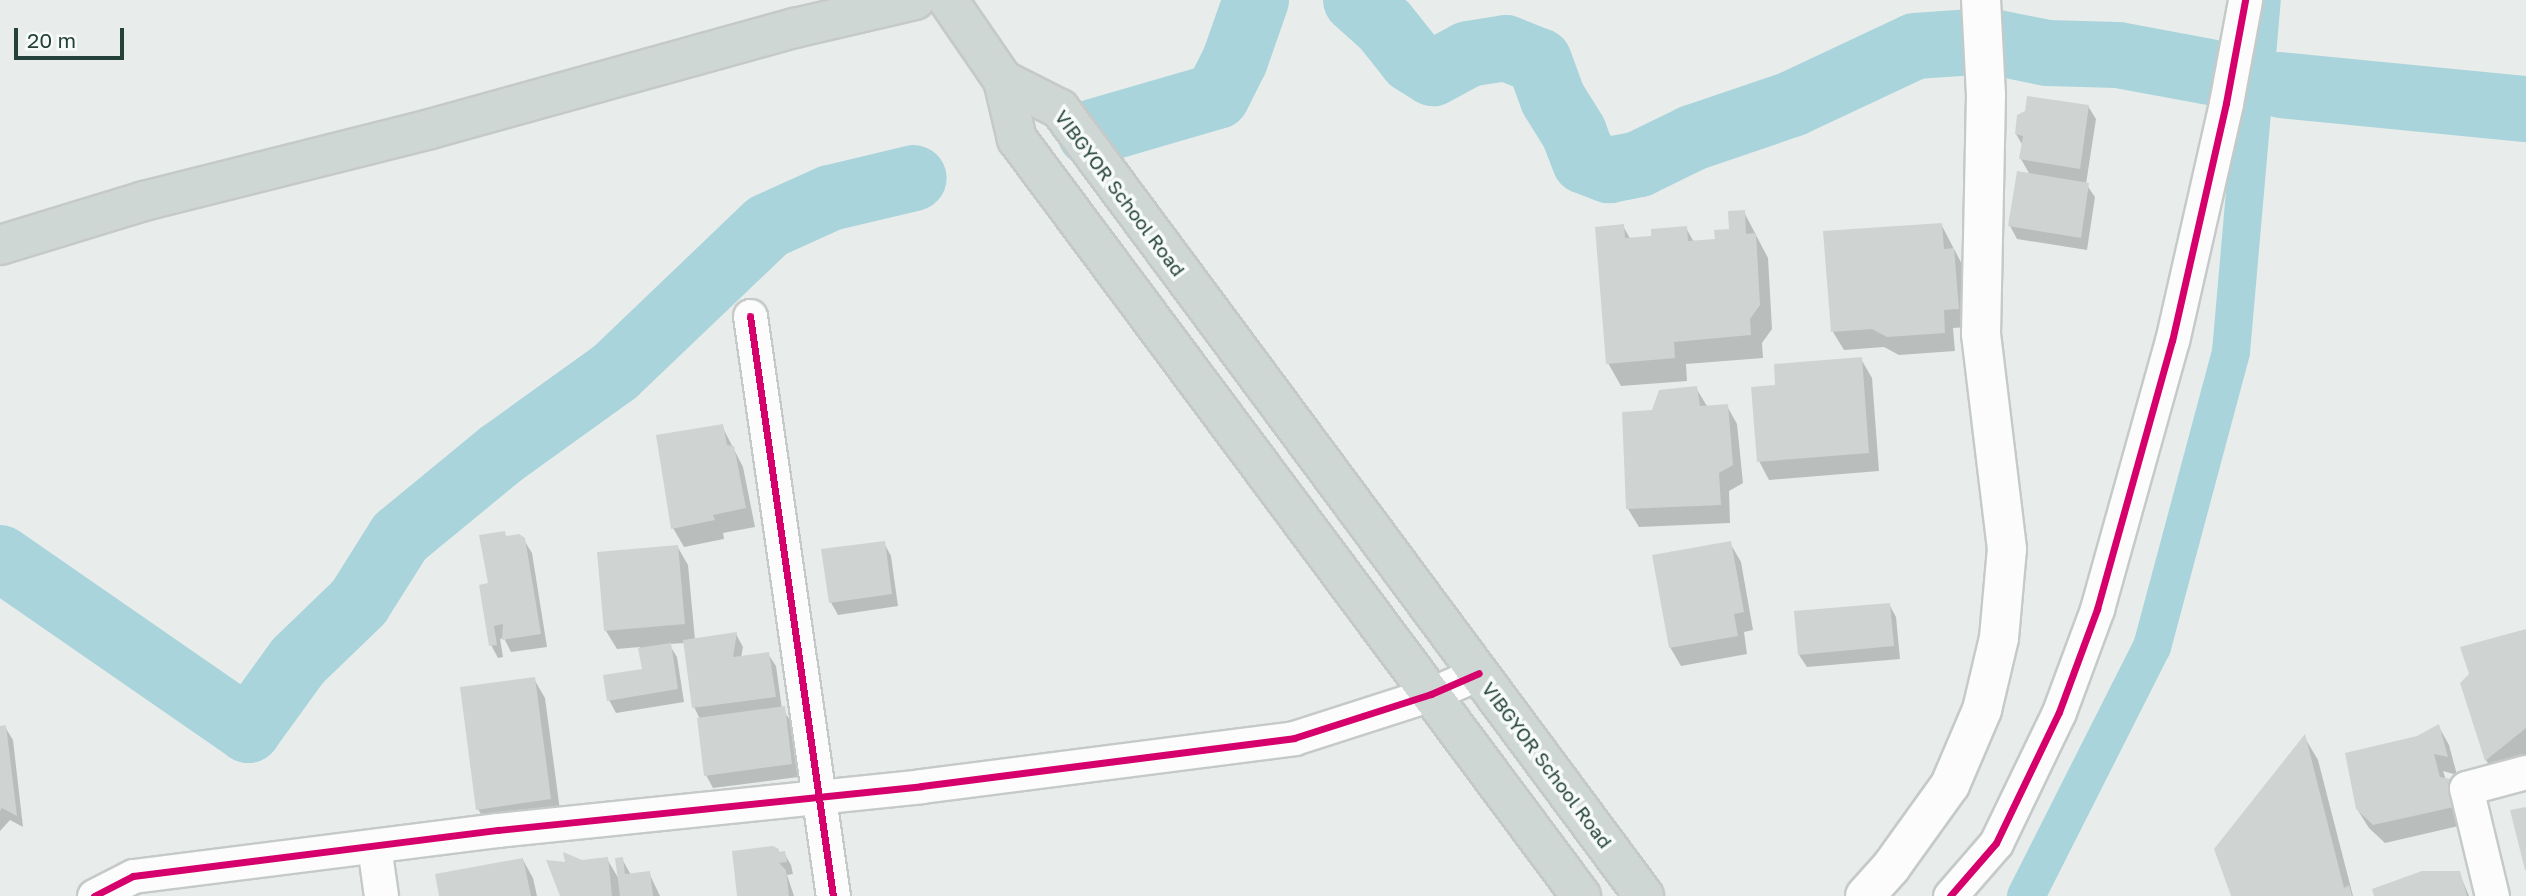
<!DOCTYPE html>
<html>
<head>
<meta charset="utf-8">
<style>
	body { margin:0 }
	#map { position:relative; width:2526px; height:896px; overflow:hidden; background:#e8edeb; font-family:"Golos Text",sans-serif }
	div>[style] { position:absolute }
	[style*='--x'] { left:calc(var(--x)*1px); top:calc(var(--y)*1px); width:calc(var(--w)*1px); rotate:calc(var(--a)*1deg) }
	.shadow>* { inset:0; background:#0003 }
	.canal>* { height:38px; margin:-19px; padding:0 19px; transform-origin:19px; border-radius:19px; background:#a9d4db }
	.river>* { height:66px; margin:-33px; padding:0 33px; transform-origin:33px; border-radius:33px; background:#a9d4db }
	.building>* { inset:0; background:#cfd4d2 }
	.roads { filter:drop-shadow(2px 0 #c5cac8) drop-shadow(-2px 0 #c5cac8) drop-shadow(0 2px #c5cac8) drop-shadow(0 -2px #c5cac8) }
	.minor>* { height:33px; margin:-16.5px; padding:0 16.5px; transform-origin:16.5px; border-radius:16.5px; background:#fcfcfc }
	.tertiary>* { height:38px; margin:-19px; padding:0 19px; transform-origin:19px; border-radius:19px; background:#fcfcfc }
	.primary>* { height:38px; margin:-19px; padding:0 19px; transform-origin:19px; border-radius:19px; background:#cfd7d5 }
	.cycleway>* { height:7px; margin:-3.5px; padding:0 3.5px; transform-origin:3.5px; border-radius:3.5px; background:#d6006c }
	span { translate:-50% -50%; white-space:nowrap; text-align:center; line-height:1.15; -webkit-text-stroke:7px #f7fbf9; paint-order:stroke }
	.street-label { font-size:19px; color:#24423a }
	.scale { position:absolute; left:14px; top:28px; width:110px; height:32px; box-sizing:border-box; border:4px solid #24423a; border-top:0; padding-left:9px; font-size:21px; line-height:24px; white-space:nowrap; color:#24423a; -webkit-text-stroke:5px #f7fbf9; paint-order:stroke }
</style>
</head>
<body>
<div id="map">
	<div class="shadow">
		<i style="clip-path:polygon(2088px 106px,2096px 119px,2086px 184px,2095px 197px,2087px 250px,2017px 239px,2010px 226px,2030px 175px,2021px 159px,2023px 146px,2016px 134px,2026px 112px)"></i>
		<i style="clip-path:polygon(1744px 212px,1768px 258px,1772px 329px,1762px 343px,1763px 358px,1686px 364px,1687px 381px,1621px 386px,1608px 363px,1623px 226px,1631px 240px,1653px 238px,1686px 228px,1694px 242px,1717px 241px,1730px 231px)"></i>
		<i style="clip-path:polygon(1941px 224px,1964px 268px,1968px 327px,1953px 328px,1955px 351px,1899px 355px,1884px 347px,1844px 350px,1833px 332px)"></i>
		<i style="clip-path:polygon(1861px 359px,1872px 378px,1879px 471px,1769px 480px,1759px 461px,1777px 386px)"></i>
		<i style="clip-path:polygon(1696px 388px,1707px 406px,1727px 406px,1737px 424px,1743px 483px,1729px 491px,1730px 523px,1639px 527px,1628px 509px,1654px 412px)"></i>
		<i style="clip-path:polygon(722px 426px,743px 467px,755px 527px,723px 533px,724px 539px,684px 547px,673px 528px)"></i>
		<i style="clip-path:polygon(504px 533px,507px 538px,524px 540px,532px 553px,547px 647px,511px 652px,504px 638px,500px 639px,503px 657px,498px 658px,491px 645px,490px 585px)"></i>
		<i style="clip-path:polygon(884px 543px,891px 556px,898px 606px,838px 615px,829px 599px)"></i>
		<i style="clip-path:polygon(1730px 543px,1741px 562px,1753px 630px,1744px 632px,1747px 654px,1681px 666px,1670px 647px)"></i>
		<i style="clip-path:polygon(677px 546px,688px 565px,695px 640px,736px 634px,743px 647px,741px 658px,768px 654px,776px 666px,782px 709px,791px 721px,798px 777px,713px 788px,706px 775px,700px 719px,694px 707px,685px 643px,669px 644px,677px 657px,684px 702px,616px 713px,609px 700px,644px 671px,640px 647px,617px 649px,606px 631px)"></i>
		<i style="clip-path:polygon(1889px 604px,1896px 617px,1900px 659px,1807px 667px,1799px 655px)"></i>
		<i style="clip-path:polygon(2526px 633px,2526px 755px,2497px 778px,2486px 760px,2462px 684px)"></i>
		<i style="clip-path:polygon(534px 679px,545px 698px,561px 818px,489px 828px,478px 809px)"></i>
		<i style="clip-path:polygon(5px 727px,13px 740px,23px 827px,10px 820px,0 831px,0 728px)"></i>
		<i style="clip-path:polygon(2439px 727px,2449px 745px,2457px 775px,2443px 771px,2446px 780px,2463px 825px,2385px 843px,2369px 828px,2357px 809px)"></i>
		<i style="clip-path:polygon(2305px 738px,2318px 760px,2353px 896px,2233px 896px)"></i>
		<i style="clip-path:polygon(778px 850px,780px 854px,784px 853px,791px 865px,793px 874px,787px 875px,794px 896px,739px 896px)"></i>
		<i style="clip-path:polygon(607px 859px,620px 881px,622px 859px,631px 875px,649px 873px,660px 896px,562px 896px,568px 864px)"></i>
		<i style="clip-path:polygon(523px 860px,533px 878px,537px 896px,441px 896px)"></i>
		<i style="clip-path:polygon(2459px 872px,2469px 896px,2375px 896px)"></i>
	</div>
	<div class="canal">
		<i style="--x:2026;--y:896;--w:279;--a:-63.2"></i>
		<i style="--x:2152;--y:647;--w:305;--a:-75"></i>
		<i style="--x:2231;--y:352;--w:353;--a:-85"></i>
	</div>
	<div class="river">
		<i style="--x:1356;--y:0;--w:39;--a:42"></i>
		<i style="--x:1385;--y:26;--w:43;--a:51.5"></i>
		<i style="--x:1412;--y:60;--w:25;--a:32"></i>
		<i style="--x:1433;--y:73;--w:40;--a:-28"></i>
		<i style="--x:1468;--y:54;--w:38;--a:-9"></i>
		<i style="--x:1506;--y:48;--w:35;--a:22"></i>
		<i style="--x:1539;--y:61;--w:40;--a:69.8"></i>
		<i style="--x:1553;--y:99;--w:40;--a:58"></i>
		<i style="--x:1574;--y:133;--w:30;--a:69"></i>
		<i style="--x:1585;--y:161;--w:26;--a:21"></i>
		<i style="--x:1609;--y:170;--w:31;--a:-11"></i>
		<i style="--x:1639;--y:164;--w:59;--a:-26.1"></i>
		<i style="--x:1692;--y:138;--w:106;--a:-18.8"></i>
		<i style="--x:1792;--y:104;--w:136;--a:-25.2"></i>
		<i style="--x:1915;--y:46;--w:73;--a:-3.9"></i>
		<i style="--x:1988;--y:41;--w:60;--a:11.5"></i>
		<i style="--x:2047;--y:53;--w:71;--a:1.6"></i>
		<i style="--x:2118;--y:55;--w:94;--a:10.5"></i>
		<i style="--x:2280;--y:85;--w:247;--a:5.6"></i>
		<i style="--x:1090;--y:133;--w:132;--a:-16.2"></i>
		<i style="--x:1217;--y:96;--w:40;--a:-63.4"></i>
		<i style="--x:1235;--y:60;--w:64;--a:-70.7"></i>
		<i style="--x:0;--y:558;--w:302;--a:34.7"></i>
		<i style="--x:248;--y:730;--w:85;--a:-54.1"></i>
		<i style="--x:298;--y:661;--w:85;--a:-44"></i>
		<i style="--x:359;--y:602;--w:77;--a:-57.8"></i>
		<i style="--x:400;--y:537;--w:131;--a:-39.4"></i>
		<i style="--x:501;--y:454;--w:140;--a:-35.7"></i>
		<i style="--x:615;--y:372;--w:211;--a:-43.7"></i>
		<i style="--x:768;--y:226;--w:68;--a:-24.3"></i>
		<i style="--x:830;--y:198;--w:86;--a:-13.4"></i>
	</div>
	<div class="building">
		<i style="clip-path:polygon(2027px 96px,2089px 105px,2080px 169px,2019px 159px,2023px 136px,2015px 134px,2017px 115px,2025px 111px)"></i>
		<i style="clip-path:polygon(2017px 171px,2089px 183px,2081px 238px,2008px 226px)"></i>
		<i style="clip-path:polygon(1745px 210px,1746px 234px,1756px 233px,1760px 305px,1750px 319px,1751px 335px,1674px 342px,1675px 358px,1606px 364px,1595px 227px,1624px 224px,1625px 238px,1651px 236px,1651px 229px,1687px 226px,1688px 241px,1715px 239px,1714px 230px,1729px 229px,1728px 211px)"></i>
		<i style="clip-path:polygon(1942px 223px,1944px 249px,1954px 248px,1959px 309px,1944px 310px,1945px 333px,1887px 337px,1872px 329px,1831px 332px,1823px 231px)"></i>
		<i style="clip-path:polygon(1862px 357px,1869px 453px,1757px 462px,1751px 387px,1775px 385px,1774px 364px)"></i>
		<i style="clip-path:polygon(1697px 386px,1700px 406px,1728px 404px,1733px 465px,1719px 473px,1721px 505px,1626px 509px,1622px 412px,1652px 410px,1659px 390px)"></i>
		<i style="clip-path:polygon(723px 424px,727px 445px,734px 446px,746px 508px,713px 515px,715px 520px,671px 529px,656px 435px)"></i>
		<i style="clip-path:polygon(505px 531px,506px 536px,519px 534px,525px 538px,541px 634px,502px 640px,503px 624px,494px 626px,497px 645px,489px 646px,479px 585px,488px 583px,479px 535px)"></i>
		<i style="clip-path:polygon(885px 541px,892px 594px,829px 603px,821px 549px)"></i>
		<i style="clip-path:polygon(1731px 541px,1744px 612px,1734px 614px,1738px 636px,1669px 648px,1652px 555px)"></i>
		<i style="clip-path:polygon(678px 545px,685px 624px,604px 631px,597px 552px)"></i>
		<i style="clip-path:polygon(1890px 603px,1894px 646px,1798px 655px,1794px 611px)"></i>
		<i style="clip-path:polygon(2526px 629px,2526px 728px,2485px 761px,2460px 683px,2469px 674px,2460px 647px)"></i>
		<i style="clip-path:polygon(737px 632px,733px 657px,769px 652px,776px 697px,692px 708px,683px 640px)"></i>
		<i style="clip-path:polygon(671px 643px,678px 689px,607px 701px,603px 675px,642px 669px,638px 648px)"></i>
		<i style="clip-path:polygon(535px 677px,551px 799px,476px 810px,460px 687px)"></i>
		<i style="clip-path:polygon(785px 706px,792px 764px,704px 776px,697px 718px)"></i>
		<i style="clip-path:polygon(2439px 724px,2448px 757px,2434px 754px,2440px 777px,2451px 779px,2454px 807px,2373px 825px,2356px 809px,2345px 753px,2417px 736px)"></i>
		<i style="clip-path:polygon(6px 725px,17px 816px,2px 808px,0 811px,0 726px)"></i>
		<i style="clip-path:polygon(2305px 734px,2344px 888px,2349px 885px,2352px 896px,2231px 896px,2214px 849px)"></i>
		<i style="clip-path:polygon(2526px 807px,2526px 870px,2525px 870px,2510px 810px)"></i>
		<i style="clip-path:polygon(773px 846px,779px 849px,778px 852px,785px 851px,787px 862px,779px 863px,786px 870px,789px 896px,737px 896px,732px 851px)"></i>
		<i style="clip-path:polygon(563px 852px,582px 860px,608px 857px,612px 896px,560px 896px,546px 860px,565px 862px)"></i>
		<i style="clip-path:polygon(623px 857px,625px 874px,650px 871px,653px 896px,620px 896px,615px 858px)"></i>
		<i style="clip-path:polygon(523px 858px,531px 896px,439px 896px,435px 874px)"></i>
		<i style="clip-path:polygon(2422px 871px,2460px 871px,2467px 896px,2374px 896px,2372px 889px)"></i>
	</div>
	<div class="roads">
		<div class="minor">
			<i style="--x:750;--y:316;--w:586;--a:81.86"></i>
			<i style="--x:374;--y:846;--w:50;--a:82"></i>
			<i style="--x:94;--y:896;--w:44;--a:-27.1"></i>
			<i style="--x:133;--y:876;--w:368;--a:-7.2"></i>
			<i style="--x:498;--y:830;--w:425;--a:-5.9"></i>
			<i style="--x:921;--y:786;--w:376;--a:-7.3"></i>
			<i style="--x:1294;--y:738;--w:144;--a:-17.8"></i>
			<i style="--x:1431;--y:694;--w:52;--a:-23.6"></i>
			<i style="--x:1950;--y:896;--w:70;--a:-49"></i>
			<i style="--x:1996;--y:843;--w:145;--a:-64.3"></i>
			<i style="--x:2059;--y:712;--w:110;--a:-69.7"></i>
			<i style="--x:2097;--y:609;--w:278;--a:-74.4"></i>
			<i style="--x:2172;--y:341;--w:244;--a:-77.2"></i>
			<i style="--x:2226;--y:103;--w:105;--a:-79.5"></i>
			<i style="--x:2492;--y:896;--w:111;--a:-103.5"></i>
			<i style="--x:2466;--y:788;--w:62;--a:-14.9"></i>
		</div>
		<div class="tertiary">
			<i style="--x:1865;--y:896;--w:39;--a:-48"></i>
			<i style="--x:1891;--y:867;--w:101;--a:-54.3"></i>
			<i style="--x:1950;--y:785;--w:82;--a:-66.9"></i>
			<i style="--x:1982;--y:710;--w:74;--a:-76.7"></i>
			<i style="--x:1999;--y:638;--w:89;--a:-84.9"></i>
			<i style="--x:2007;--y:549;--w:217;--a:-96.9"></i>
			<i style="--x:1981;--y:334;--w:239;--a:-88.8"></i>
			<i style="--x:1986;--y:95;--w:95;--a:-93"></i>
		</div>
		<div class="primary">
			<i style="--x:948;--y:0;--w:97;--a:55.5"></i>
			<i style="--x:1003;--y:80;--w:61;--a:76.7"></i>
			<i style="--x:1017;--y:139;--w:944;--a:53.31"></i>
			<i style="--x:1003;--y:80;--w:64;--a:27"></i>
			<i style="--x:1060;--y:109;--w:980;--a:53.42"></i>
			<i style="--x:0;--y:245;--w:151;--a:-17"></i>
			<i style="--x:144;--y:201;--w:295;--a:-14.1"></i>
			<i style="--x:430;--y:129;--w:379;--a:-15.5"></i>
			<i style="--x:795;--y:28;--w:123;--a:-13.1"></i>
		</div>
	</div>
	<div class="cycleway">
		<i style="--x:750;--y:316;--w:586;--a:81.86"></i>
		<i style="--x:94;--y:896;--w:44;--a:-27.1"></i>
		<i style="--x:133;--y:876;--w:368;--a:-7.2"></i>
		<i style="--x:498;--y:830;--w:425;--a:-5.9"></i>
		<i style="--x:921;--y:786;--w:376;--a:-7.3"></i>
		<i style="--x:1294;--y:738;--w:144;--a:-17.8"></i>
		<i style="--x:1431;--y:694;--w:52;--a:-23.6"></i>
		<i style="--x:1950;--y:896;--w:70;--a:-49"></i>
		<i style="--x:1996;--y:843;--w:145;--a:-64.3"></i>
		<i style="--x:2059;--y:712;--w:110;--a:-69.7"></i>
		<i style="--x:2097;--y:609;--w:278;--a:-74.4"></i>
		<i style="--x:2172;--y:341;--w:244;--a:-77.2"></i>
		<i style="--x:2226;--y:103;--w:105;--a:-79.5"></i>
	</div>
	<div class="street-label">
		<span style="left:1120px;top:193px;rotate:53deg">VIBGYOR School Road</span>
		<span style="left:1547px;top:765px;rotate:53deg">VIBGYOR School Road</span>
	</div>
	<div class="scale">20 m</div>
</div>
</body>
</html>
